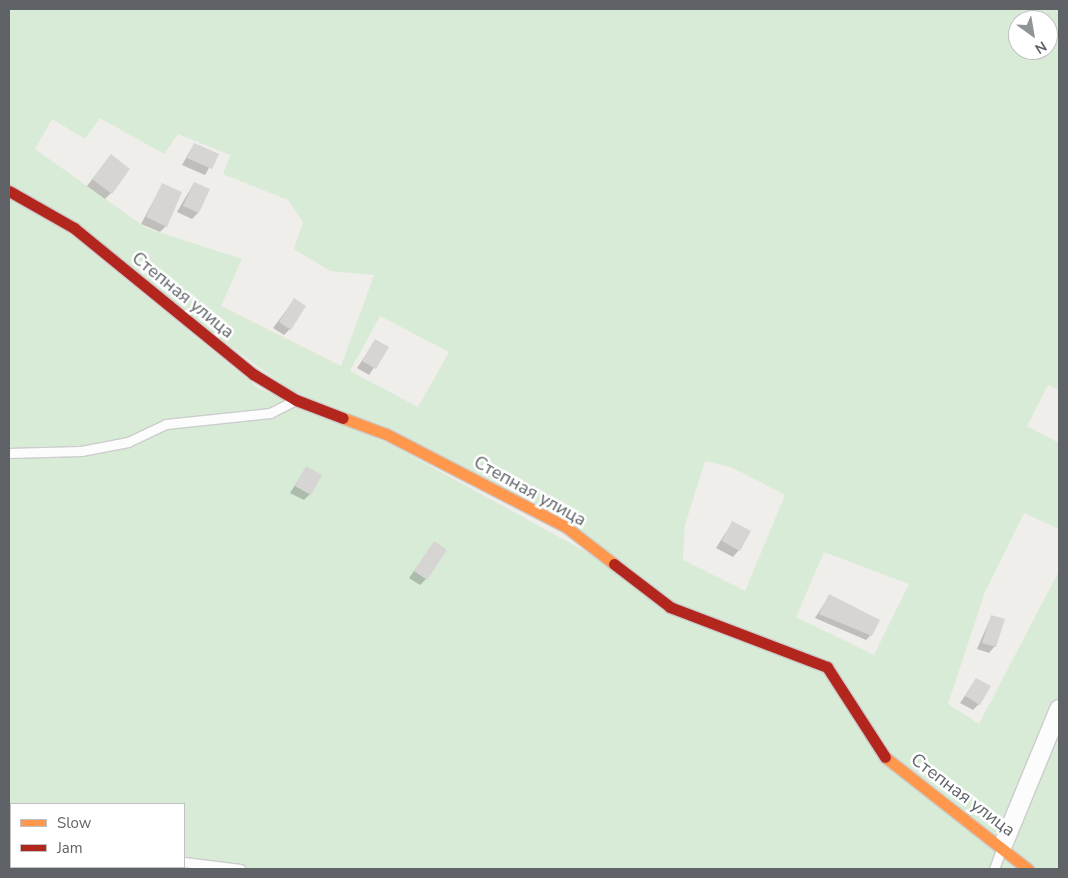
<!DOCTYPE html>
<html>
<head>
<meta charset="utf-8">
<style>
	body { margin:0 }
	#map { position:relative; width:1068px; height:878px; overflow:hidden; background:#efeeea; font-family:"Nunito Sans",sans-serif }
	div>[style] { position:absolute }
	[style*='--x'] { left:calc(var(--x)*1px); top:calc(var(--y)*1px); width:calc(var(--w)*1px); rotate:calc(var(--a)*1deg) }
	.green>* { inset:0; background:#d8ebd6 }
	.shadow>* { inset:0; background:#0003 }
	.building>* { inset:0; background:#d6d5d3 }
	.roads { filter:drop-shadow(1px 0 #cbcccc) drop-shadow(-1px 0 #cbcccc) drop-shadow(0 1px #cbcccc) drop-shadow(0 -1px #cbcccc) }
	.lane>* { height:9px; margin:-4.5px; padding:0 4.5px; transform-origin:4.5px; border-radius:4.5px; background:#fdfcfc }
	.street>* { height:18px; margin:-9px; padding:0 9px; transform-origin:9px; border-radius:9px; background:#fdfcfc }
	.slow>* { height:11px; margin:-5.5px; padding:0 5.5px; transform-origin:5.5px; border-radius:5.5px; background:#ff974d }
	.jam>* { height:11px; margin:-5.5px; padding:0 5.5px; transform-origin:5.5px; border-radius:5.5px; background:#b3261e }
	span { translate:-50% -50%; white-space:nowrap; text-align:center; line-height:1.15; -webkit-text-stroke:5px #fff; paint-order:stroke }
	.street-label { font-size:18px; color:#5f6368 }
	.frame { position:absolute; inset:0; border:10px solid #5f6368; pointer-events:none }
	.legend { position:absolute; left:10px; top:803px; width:175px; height:65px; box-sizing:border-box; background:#fff; border:1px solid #bfc1c3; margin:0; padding:6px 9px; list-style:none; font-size:15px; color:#5f6368 }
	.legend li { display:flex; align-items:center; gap:10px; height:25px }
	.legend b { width:25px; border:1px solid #bfc1c3 }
	.north { position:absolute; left:1008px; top:10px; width:50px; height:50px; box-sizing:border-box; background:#fff; border:1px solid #bfc1c3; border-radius:50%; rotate:148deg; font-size:14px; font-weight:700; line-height:20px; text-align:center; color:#5f6368 }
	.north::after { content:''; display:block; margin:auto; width:18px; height:22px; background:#919496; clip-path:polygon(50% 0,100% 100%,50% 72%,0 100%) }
</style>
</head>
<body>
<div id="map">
	<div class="green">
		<i style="clip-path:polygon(evenodd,9px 9px,1059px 9px,1059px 390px,1048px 385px,1027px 426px,1059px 443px,1059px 529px,1024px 513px,985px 592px,948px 704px,979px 724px,1059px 571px,1059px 695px,1033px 756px,1059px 724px,1059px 869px,9px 869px,9px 198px,55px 222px,258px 388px,392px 445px,666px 596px,553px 512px,289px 389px,9px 184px,9px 9px,1018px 20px,1048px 20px,1048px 50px,1018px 50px,1018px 20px,9px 9px,100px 118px,164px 154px,178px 134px,230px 155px,223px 174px,288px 200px,303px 222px,294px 249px,330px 271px,374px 275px,341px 366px,221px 306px,242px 259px,146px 228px,35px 149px,52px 119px,85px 139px,100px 118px,9px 9px,380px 316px,449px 352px,418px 407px,350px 371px,380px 316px,9px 9px,705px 461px,731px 467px,785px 495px,745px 591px,683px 560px,685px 525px,705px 461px,9px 9px,824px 552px,909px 584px,874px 655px,796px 617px,824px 552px,9px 9px,11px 804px,184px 804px,184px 867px,11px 867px,11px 804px)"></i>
	</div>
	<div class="shadow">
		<i style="clip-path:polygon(194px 144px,217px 154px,205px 175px,182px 165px)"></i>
		<i style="clip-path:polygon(111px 155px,111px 193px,105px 199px,87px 186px)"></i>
		<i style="clip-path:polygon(194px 183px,198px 213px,192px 219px,177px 212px)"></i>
		<i style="clip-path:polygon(162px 185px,166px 226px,160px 232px,141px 224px)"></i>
		<i style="clip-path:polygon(294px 300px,290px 329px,284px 335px,273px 328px)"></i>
		<i style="clip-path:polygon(375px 341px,387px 348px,369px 375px,357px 368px)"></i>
		<i style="clip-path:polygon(306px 468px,310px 494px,304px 500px,290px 493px)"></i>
		<i style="clip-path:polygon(732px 523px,739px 550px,733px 557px,716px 548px)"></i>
		<i style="clip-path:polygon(434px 543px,426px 579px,420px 585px,409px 578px)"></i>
		<i style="clip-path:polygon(829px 596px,871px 635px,866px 640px,815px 618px)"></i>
		<i style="clip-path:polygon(991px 617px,995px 646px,989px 653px,977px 649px)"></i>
		<i style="clip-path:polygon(976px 679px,979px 704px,973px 710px,960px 703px)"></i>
	</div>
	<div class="building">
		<i style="clip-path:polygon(194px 143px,219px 154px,212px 169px,187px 158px)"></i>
		<i style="clip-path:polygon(111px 154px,130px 169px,112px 194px,92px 179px)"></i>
		<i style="clip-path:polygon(194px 182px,210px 189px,199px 213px,183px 206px)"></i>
		<i style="clip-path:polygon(162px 183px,182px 192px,167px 227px,146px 217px)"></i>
		<i style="clip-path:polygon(294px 298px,306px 306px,291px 330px,279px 322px)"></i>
		<i style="clip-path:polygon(375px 339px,389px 347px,376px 369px,362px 361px)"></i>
		<i style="clip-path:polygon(306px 466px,322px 475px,311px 495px,295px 486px)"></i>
		<i style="clip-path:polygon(732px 521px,751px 531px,740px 551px,722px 541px)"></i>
		<i style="clip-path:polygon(434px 541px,447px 550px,427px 580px,414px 571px)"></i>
		<i style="clip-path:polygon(829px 594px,880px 620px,872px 636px,819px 614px)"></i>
		<i style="clip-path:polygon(991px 615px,1005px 619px,996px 647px,982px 643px)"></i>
		<i style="clip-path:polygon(976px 678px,991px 686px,980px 705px,965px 696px)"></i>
	</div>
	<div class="roads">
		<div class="lane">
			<i style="--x:9;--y:453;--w:72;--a:-1.6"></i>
			<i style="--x:81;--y:451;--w:48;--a:-10.8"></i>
			<i style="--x:128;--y:442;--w:42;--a:-25.3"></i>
			<i style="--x:166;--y:424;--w:105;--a:-6"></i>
			<i style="--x:270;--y:413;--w:25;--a:-27"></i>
			<i style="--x:9;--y:846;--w:2;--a:0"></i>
			<i style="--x:184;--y:862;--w:57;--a:7"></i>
			<i style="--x:994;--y:869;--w:23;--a:-70"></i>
		</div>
		<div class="street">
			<i style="--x:1003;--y:845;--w:147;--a:-67.6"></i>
		</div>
		<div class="slow">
			<i style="--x:343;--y:418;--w:46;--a:20.4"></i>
			<i style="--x:386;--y:434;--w:203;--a:27.3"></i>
			<i style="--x:566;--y:527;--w:61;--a:37.6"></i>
			<i style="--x:885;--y:757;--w:182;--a:38.1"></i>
		</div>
		<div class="jam">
			<i style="--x:9;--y:191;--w:75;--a:29.6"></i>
			<i style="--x:74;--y:228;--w:231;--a:39.2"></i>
			<i style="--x:253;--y:374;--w:50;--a:31.2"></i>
			<i style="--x:296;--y:400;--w:50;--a:21"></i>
			<i style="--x:614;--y:564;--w:71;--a:37.5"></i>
			<i style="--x:670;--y:607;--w:168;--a:20.9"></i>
			<i style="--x:827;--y:667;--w:107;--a:57.2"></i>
		</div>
	</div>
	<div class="street-label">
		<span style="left:183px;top:295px;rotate:39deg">Степная улица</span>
		<span style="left:530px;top:491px;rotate:29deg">Степная улица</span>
		<span style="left:963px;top:795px;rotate:37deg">Степная улица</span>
	</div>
	<div class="frame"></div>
	<ul class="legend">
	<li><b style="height:6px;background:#ff974d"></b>Slow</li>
	<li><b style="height:6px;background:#b3261e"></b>Jam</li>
	</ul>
	<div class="north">N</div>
</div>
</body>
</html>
